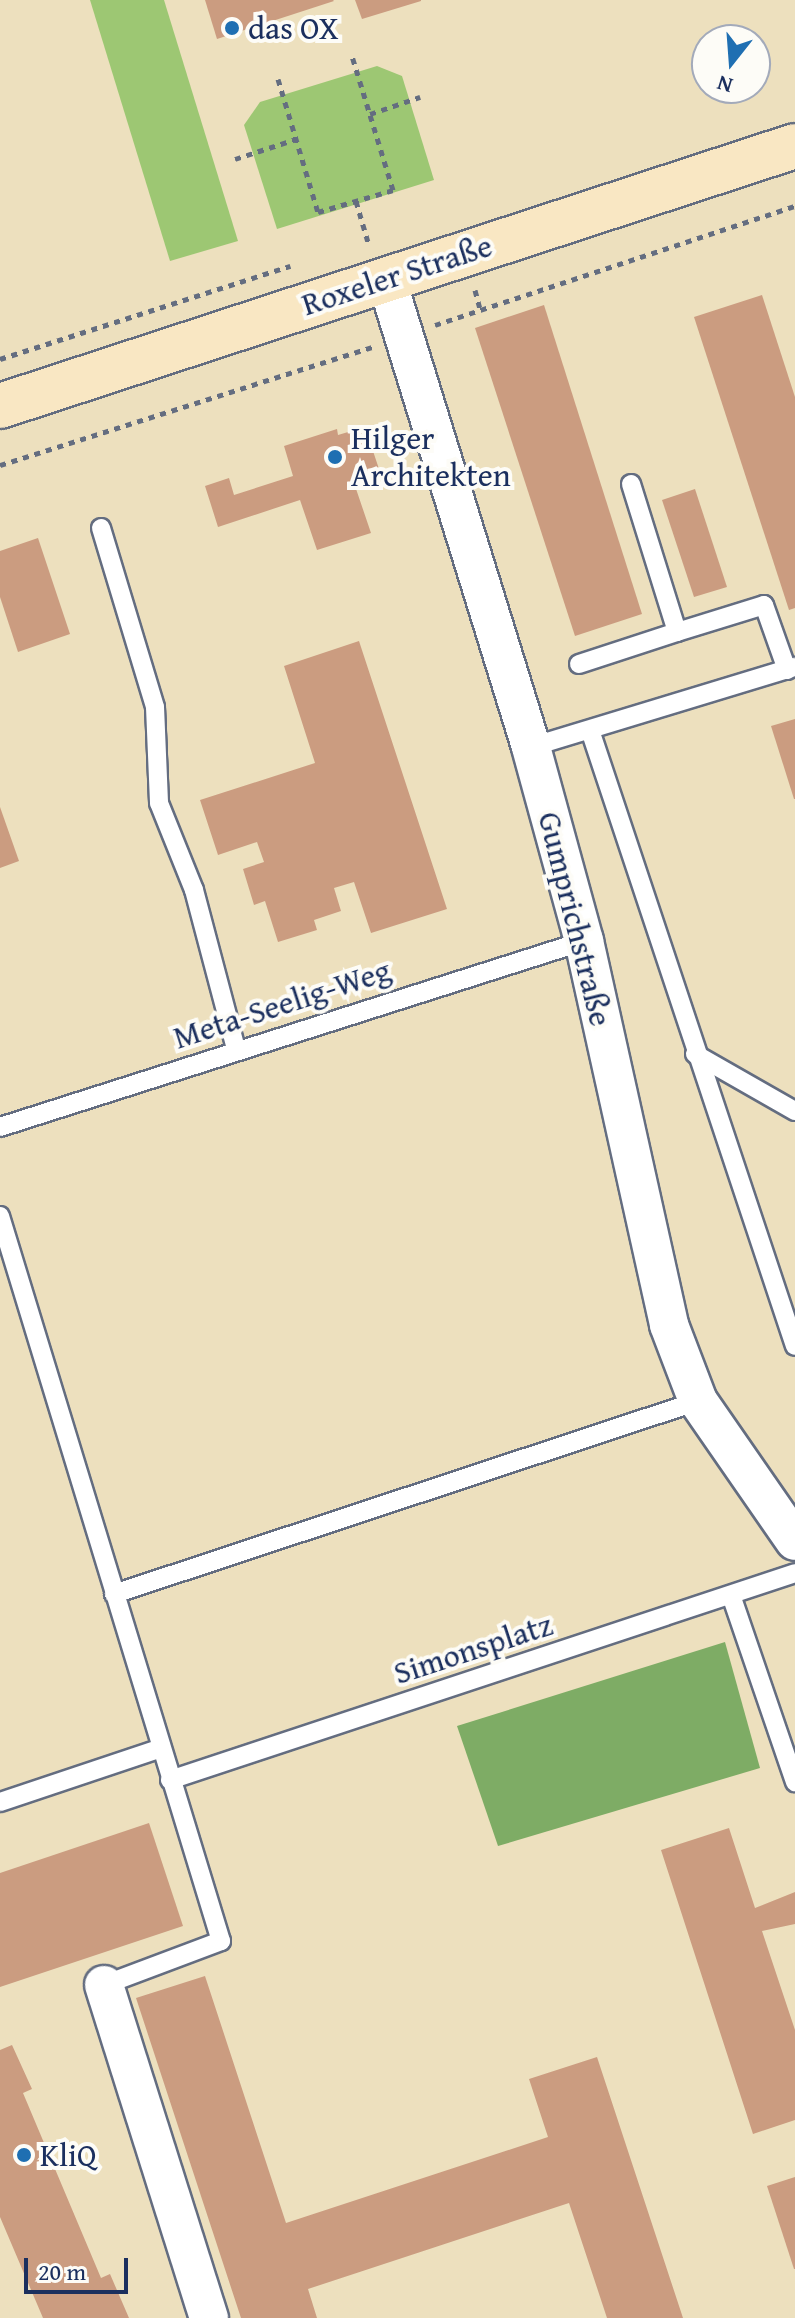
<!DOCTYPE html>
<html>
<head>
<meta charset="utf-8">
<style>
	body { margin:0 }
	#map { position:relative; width:795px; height:2318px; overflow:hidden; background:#ede0be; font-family:"Gentium Book Plus",serif }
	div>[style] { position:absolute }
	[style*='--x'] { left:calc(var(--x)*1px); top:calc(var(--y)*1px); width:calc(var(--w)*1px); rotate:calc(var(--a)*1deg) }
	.green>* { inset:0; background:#9dc773 }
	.forest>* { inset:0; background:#7eac65 }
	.building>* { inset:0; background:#cb9c80 }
	.path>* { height:5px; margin-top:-2.5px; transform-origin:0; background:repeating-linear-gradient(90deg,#646d80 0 6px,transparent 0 12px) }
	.roads { filter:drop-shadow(2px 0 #646d80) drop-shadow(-2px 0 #646d80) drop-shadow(0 2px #646d80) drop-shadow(0 -2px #646d80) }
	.lane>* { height:18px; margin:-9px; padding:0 9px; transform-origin:9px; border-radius:9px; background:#fff }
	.street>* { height:38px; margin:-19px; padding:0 19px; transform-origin:19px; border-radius:19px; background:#fff }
	.secondary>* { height:44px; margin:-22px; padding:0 22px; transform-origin:22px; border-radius:22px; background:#f9e7c3 }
	.dots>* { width:22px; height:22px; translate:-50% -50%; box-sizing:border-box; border:4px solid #fdfcf7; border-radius:50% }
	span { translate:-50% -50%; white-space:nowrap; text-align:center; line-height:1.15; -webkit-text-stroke:8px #fdfcf7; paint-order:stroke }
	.poi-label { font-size:32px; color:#1b2f5e }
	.left { translate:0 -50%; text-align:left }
	.street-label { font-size:32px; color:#1b2f5e }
	.north { position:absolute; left:691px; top:24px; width:80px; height:80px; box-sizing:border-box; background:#fdfcf7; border:2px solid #a3aaba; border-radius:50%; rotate:197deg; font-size:22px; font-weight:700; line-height:32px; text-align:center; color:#1b2f5e }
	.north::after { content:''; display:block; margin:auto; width:28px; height:36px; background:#1f6fb2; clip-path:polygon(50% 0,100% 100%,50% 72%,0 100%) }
	.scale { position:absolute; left:24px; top:2258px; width:104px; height:36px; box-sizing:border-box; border:4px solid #1b2f5e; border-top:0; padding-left:10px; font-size:24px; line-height:28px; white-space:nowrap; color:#1b2f5e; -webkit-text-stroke:6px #fdfcf7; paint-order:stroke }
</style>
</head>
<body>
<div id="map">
	<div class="green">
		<i style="clip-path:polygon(90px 0,164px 0,238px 241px,170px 261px)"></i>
		<i style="clip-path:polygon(377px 66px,402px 76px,434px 180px,277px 229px,244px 125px,260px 102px)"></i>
	</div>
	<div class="forest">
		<i style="clip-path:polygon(725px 1642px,760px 1768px,498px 1846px,457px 1726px)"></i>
	</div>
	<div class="building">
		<i style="clip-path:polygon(205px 0,333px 0,334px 1px,217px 39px)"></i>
		<i style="clip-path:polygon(355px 0,421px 0,421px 1px,362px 19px)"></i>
		<i style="clip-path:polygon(762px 295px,795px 397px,795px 608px,789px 610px,694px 317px)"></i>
		<i style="clip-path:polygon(544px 305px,642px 614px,575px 636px,475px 328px)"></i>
		<i style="clip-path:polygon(365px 427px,379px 469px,352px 477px,371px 533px,317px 550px,300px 500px,218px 527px,205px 486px,229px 478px,234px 495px,293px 476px,284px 446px,337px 429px,338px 435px)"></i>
		<i style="clip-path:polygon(695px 489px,727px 587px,694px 597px,662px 500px)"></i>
		<i style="clip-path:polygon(38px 538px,70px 634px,18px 652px,0 597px,0 551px)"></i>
		<i style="clip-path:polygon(359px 641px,447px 909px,371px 933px,354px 882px,334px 888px,341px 911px,314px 920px,317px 930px,278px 942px,265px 901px,254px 905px,243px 869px,264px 862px,257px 842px,218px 855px,200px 800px,315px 763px,284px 666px)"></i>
		<i style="clip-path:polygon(795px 719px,795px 799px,794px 799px,771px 726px)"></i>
		<i style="clip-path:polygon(0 807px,19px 861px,0 868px)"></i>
		<i style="clip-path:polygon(149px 1823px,183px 1926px,0 1987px,0 1873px)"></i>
		<i style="clip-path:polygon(729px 1828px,755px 1908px,795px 1892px,795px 1924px,762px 1931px,795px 2030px,795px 2120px,753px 2134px,661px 1850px)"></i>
		<i style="clip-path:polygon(205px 1976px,286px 2223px,548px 2137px,529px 2079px,597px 2057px,683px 2318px,607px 2318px,569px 2203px,308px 2289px,317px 2318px,241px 2318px,136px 1998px)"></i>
		<i style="clip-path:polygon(12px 2045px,32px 2089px,23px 2093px,101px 2278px,110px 2274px,129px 2318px,43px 2318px,0 2217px,0 2050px)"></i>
		<i style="clip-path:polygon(795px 2177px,795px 2269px,794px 2269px,767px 2186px)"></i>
	</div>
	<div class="path">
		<i style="--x:278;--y:79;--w:139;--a:73.3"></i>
		<i style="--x:318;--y:212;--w:78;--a:-16.3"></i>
		<i style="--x:393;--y:190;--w:143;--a:-107"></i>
		<i style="--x:370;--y:114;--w:53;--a:-18.8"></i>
		<i style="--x:235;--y:159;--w:64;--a:-18.2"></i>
		<i style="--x:356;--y:201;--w:43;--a:73.7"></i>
		<i style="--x:475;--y:290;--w:20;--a:75"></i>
		<i style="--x:435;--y:325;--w:379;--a:-18.3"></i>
		<i style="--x:0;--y:359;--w:305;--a:-17.8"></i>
		<i style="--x:0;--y:465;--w:391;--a:-17.6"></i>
	</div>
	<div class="roads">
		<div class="lane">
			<i style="--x:631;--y:484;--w:155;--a:72.7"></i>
			<i style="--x:677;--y:632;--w:91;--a:-17.2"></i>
			<i style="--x:764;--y:605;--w:69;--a:70.5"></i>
			<i style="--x:101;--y:528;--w:187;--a:73.2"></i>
			<i style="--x:155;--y:707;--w:96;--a:87.6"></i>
			<i style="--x:159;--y:803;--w:94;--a:68.1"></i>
			<i style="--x:194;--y:890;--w:164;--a:75.2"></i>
			<i style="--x:579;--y:664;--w:103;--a:-18.1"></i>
			<i style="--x:590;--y:730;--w:649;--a:71.59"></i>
			<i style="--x:531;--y:747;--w:276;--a:-16.9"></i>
			<i style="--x:695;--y:1054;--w:115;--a:29.7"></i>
			<i style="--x:0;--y:1127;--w:613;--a:-17.67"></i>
			<i style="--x:0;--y:1216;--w:758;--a:73.05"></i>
			<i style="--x:221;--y:1941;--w:125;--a:159.4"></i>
			<i style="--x:114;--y:1594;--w:615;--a:-18.29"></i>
			<i style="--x:731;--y:1595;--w:198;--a:71.1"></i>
			<i style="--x:170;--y:1780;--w:658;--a:-18.32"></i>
			<i style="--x:0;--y:1802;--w:170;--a:-18.5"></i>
		</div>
		<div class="street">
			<i style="--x:386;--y:278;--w:491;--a:72.8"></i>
			<i style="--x:531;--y:747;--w:201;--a:74.7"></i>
			<i style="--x:584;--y:941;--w:393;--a:77.5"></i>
			<i style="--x:669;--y:1325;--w:81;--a:69.1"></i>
			<i style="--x:698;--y:1401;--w:170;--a:55.3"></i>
			<i style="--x:104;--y:1985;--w:349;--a:72.5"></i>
		</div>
		<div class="secondary">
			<i style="--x:0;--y:406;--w:836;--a:-18.11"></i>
		</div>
	</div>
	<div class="dots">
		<i style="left:232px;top:28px;background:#1f6fb2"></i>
		<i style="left:335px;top:457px;background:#1f6fb2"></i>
		<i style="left:24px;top:2155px;background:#1f6fb2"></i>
	</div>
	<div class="poi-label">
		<span class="left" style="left:248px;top:28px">das OX</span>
		<span class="left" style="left:351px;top:457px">Hilger<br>Architekten</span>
		<span class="left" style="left:40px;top:2155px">KliQ</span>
	</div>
	<div class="street-label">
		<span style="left:397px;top:275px;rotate:-18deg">Roxeler Straße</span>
		<span style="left:575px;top:919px;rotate:76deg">Gumprichstraße</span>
		<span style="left:282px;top:1004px;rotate:-18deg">Meta-Seelig-Weg</span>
		<span style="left:473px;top:1649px;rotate:-18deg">Simonsplatz</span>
	</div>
	<div class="north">N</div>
	<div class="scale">20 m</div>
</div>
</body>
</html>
